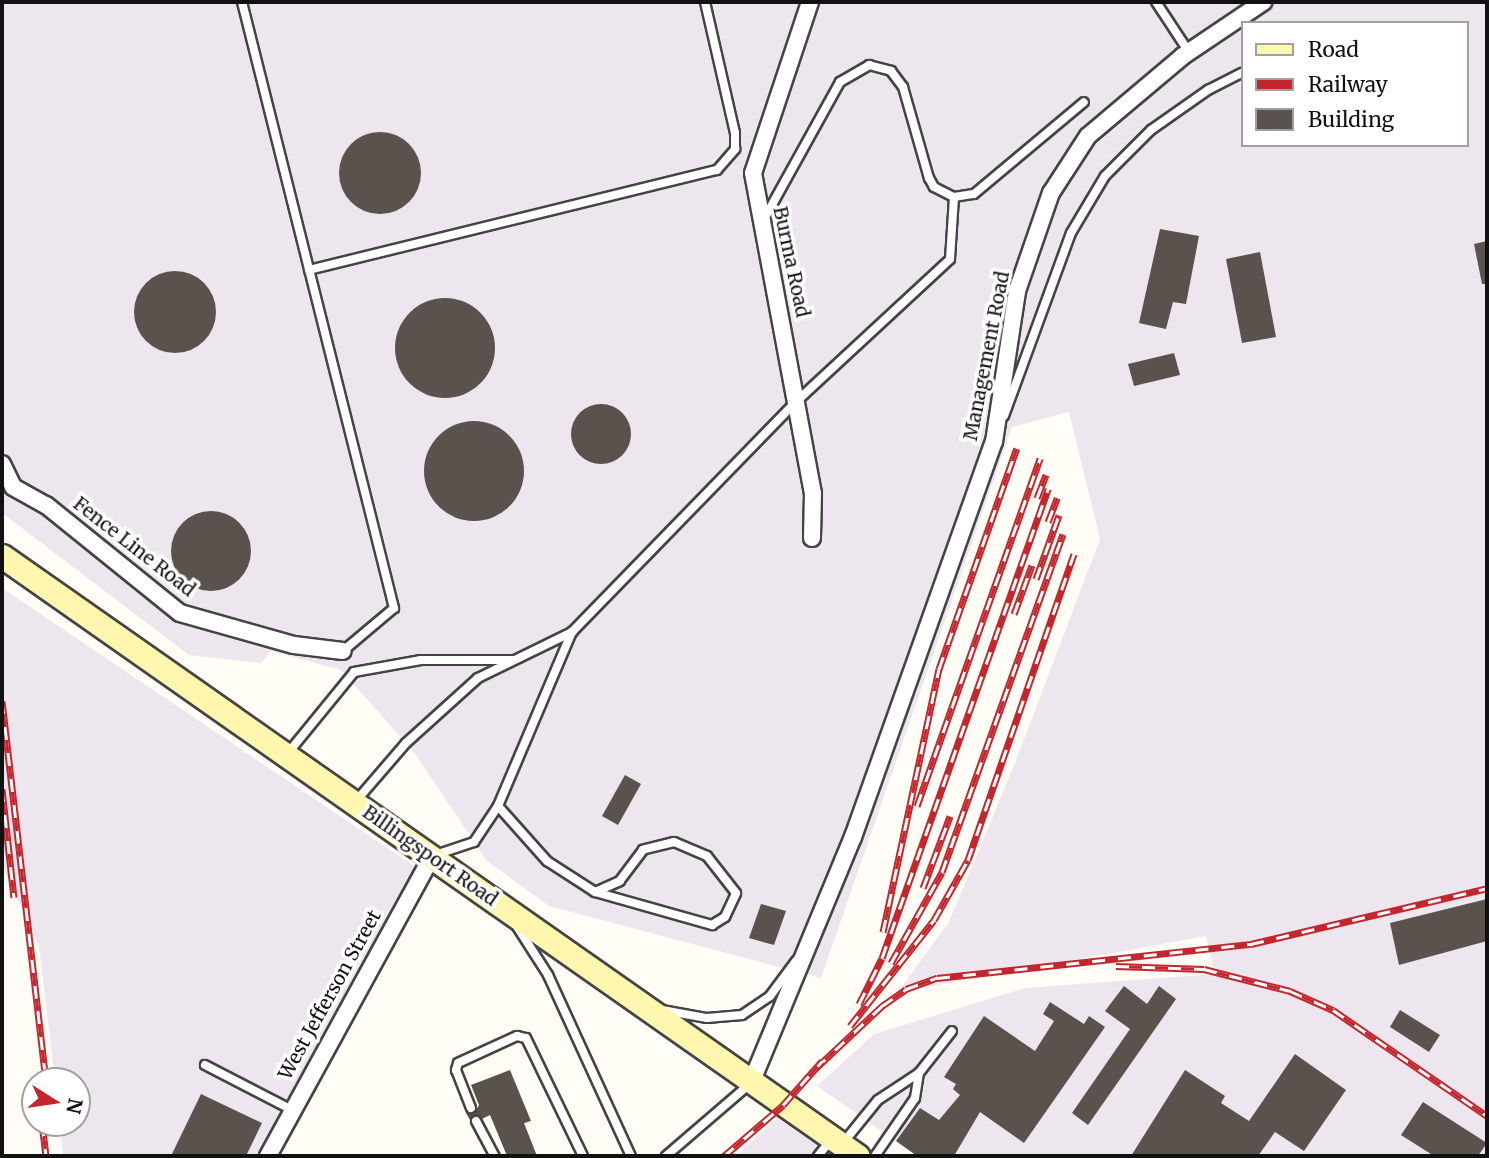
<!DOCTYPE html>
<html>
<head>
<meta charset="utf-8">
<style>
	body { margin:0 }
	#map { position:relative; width:1489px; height:1158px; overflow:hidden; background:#fffdf5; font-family:Merriweather,serif }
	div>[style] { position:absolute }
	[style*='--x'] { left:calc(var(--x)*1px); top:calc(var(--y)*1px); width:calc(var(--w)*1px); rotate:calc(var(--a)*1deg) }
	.industrial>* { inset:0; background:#eee6ef }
	.building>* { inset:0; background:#5a524d }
	.round { border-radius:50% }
	.roads { filter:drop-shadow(2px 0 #444) drop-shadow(-2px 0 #444) drop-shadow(0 2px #444) drop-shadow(0 -2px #444) }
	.lane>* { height:8px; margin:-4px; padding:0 4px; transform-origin:4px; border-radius:4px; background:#fff }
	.street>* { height:16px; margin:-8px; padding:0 8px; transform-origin:8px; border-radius:8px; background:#fff }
	.secondary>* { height:23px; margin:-11.5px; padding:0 11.5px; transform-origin:11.5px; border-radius:11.5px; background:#fff6b0 }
	.rail>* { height:7px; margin-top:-3.5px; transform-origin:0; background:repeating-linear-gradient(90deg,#fff 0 13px,#c4262e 0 26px); box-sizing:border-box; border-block:2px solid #c4262e }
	span { translate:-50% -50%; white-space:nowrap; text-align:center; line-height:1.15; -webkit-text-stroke:7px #fff; paint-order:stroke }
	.street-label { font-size:19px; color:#111 }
	.frame { position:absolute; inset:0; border:4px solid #111; pointer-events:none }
	.legend { position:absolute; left:1241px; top:21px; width:228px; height:126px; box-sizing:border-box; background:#fff; border:2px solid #a0a0a0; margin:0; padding:9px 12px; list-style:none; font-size:21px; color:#111 }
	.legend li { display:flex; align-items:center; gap:14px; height:35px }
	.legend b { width:35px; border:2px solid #a0a0a0 }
	.north { position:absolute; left:21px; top:1067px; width:70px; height:70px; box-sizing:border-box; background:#fff; border:2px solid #a0a0a0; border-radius:50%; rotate:102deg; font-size:19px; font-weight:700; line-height:28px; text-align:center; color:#111 }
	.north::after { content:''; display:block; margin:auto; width:24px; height:32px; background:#c4262e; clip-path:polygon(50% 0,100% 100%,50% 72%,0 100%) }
</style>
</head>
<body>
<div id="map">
	<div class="industrial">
		<i style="clip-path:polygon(evenodd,2px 2px,1487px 2px,1487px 1156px,917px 1156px,817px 1086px,874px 1034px,1025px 988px,1215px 974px,1206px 936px,898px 992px,949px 922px,1015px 763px,1100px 539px,1069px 412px,1012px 427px,821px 978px,549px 906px,487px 861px,414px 752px,341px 670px,271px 651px,261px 663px,189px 655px,2px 513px,2px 2px,1242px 23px,1466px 23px,1466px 145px,1242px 145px,1242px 23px)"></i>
		<i style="clip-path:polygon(2px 588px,426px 874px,273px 1156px,63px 1156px,60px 1123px,77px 1123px,77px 1081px,55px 1081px,39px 946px,2px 866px)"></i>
		<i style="clip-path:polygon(777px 1118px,833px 1156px,736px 1156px)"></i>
	</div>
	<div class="building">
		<i class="round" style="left:339px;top:132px;width:82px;height:82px"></i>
		<i style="clip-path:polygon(1160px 229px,1199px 236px,1186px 304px,1173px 302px,1166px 329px,1139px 323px)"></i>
		<i style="clip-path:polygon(1487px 241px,1487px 284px,1482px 284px,1474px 244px)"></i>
		<i style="clip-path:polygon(1260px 252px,1276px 337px,1242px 343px,1226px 259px)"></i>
		<i class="round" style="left:134px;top:271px;width:82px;height:82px"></i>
		<i class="round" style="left:395px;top:298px;width:100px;height:100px"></i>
		<i style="clip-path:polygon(1174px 353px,1180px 375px,1134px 386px,1128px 364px)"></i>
		<i class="round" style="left:571px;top:404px;width:60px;height:60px"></i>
		<i class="round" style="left:424px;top:421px;width:100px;height:100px"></i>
		<i class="round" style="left:171px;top:511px;width:80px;height:80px"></i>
		<i style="clip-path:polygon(625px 775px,641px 784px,618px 825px,602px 816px)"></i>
		<i style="clip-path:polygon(1487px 899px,1487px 941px,1399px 965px,1390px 923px)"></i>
		<i style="clip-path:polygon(761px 904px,786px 911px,774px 945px,749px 938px)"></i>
		<i style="clip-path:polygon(1124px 986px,1147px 1004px,1159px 986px,1176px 999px,1088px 1125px,1072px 1113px,1130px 1029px,1105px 1011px)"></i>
		<i style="clip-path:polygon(1050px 1002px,1084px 1024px,1089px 1016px,1105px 1027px,1024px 1143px,980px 1112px,954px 1156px,917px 1156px,896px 1141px,920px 1108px,939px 1120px,960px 1095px,953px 1089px,956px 1084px,944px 1077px,984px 1016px,1035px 1051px,1054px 1021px,1043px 1014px)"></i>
		<i style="clip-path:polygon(1400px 1010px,1440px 1035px,1429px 1052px,1390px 1027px)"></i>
		<i style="clip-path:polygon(1295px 1054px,1346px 1090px,1304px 1151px,1275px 1132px,1258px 1156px,1131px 1156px,1185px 1070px,1225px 1096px,1221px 1103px,1249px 1121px)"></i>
		<i style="clip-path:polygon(510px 1070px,531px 1121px,524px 1123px,537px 1156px,507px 1156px,490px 1115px,482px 1119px,475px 1115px,470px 1120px,466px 1113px,474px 1114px,479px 1105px,471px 1085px)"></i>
		<i style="clip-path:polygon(201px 1094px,262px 1123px,246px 1156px,171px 1156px)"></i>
		<i style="clip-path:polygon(1423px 1102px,1487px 1143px,1478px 1156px,1434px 1156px,1401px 1135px)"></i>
	</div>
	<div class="roads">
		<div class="lane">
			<i style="--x:242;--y:2;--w:625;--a:75.92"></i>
			<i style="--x:394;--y:608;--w:67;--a:139.9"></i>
			<i style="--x:1156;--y:2;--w:60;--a:56.6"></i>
			<i style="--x:763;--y:221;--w:159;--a:-61"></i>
			<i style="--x:840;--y:82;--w:34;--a:-30"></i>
			<i style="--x:869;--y:65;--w:23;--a:15"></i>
			<i style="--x:891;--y:71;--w:20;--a:53"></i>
			<i style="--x:903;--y:87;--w:95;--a:74.1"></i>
			<i style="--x:929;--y:178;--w:10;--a:61"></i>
			<i style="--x:934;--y:187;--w:22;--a:27"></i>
			<i style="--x:954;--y:197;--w:20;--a:-9"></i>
			<i style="--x:974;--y:194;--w:143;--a:-39.9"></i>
			<i style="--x:309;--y:270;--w:420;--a:-13.8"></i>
			<i style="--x:717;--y:170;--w:28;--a:-49"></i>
			<i style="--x:735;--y:149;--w:16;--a:-90"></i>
			<i style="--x:735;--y:133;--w:134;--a:-102.9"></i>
			<i style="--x:1004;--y:416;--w:195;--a:-69.9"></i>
			<i style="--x:1071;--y:233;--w:66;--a:-59.2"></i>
			<i style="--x:1105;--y:176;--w:65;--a:-45"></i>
			<i style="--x:1151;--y:130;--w:70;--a:-35.1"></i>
			<i style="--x:1208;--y:90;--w:38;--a:-27"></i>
			<i style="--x:288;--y:753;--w:104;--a:-50.8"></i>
			<i style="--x:354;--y:672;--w:68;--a:-10.2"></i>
			<i style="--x:421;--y:660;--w:91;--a:0"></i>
			<i style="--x:356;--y:801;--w:77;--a:-49.2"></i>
			<i style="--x:406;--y:743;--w:97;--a:-42.1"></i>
			<i style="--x:478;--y:678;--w:105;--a:-26.1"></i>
			<i style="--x:572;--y:632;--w:324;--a:-45.8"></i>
			<i style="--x:798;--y:400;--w:207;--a:-42.8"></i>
			<i style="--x:950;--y:259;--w:62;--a:-86.3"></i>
			<i style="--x:498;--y:806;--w:74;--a:48.3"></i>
			<i style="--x:547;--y:861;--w:57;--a:32.9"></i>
			<i style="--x:595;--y:892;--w:122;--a:15.8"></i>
			<i style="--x:712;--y:925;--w:15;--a:-32"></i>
			<i style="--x:725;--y:917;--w:26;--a:-65"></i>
			<i style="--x:736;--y:893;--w:47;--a:-128.1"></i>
			<i style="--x:707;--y:856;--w:36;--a:-157"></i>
			<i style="--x:674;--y:842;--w:32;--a:166"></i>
			<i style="--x:643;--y:850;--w:39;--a:127"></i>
			<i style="--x:620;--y:881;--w:27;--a:156"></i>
			<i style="--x:435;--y:855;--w:41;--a:-18.4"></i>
			<i style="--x:474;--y:842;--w:43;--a:-56.3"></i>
			<i style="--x:498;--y:806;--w:189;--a:-67"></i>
			<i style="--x:518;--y:928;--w:56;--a:57.4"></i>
			<i style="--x:548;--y:975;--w:199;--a:65.4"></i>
			<i style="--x:662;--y:1010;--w:46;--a:10.1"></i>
			<i style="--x:707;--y:1018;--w:35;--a:-5"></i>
			<i style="--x:742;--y:1015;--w:34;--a:-34"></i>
			<i style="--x:770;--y:996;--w:44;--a:-53.4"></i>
			<i style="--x:205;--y:1065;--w:98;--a:27.3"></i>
			<i style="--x:471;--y:1108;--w:41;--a:-111.5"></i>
			<i style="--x:456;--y:1070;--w:7;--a:-74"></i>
			<i style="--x:458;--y:1063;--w:65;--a:-24.6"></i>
			<i style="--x:517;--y:1036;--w:9;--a:13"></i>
			<i style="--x:526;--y:1038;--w:131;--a:64.2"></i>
			<i style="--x:476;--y:1121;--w:40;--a:62"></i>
			<i style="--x:843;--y:1143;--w:55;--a:-50.9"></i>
			<i style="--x:878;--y:1100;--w:49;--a:-33.4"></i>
			<i style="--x:919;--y:1073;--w:53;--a:-51.8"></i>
			<i style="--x:666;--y:1156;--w:112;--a:-40.7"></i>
			<i style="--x:818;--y:1156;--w:19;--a:-51"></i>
			<i style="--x:875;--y:1156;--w:70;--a:-55.4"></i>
			<i style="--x:915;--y:1098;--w:25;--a:-81"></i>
		</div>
		<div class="street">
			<i style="--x:810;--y:2;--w:180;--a:108.4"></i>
			<i style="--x:753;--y:173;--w:326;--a:79.4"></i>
			<i style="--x:813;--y:493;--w:45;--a:91.3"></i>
			<i style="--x:2;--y:464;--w:25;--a:64"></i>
			<i style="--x:13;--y:487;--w:38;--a:29"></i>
			<i style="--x:46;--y:505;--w:172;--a:38.9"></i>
			<i style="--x:180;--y:613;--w:118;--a:15.7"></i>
			<i style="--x:294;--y:645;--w:49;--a:7"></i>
			<i style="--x:751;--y:1083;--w:266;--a:-67.5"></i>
			<i style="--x:853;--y:837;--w:419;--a:-70.4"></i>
			<i style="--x:994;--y:442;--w:153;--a:-81.3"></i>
			<i style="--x:1017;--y:291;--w:104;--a:-70.9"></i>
			<i style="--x:1051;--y:193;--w:68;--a:-57"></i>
			<i style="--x:1088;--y:136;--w:124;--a:-40.1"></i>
			<i style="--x:1183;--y:56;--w:97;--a:-34"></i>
			<i style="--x:268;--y:1156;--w:342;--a:-61.3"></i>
		</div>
		<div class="secondary">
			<i style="--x:2;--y:556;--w:1045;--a:35.03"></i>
		</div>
	</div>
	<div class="rail">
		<i style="--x:1037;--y:498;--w:25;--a:-69"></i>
		<i style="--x:1048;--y:522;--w:26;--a:-69"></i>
		<i style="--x:1036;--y:579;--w:68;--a:-70.2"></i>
		<i style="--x:1014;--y:614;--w:52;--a:-69.8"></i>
		<i style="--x:2;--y:701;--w:383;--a:83.4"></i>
		<i style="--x:2;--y:789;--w:109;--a:83.7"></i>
		<i style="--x:917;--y:806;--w:369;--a:-70.5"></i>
		<i style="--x:923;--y:888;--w:77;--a:-69.4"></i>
		<i style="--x:883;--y:932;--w:269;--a:-78"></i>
		<i style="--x:939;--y:669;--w:234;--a:-70.6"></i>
		<i style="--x:891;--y:963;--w:104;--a:-60.7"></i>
		<i style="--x:942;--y:872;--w:359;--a:-70.3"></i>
		<i style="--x:1116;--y:966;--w:88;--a:2"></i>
		<i style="--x:1204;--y:969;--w:89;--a:14.3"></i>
		<i style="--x:1290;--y:991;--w:47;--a:23.8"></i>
		<i style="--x:1333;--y:1010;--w:187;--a:34.5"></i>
		<i style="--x:859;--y:1004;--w:51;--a:-63.4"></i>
		<i style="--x:882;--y:958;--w:498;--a:-70.5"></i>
		<i style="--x:850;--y:1026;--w:135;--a:-51.6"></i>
		<i style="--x:934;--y:920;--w:69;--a:-60.5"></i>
		<i style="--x:968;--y:860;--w:324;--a:-70.9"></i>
		<i style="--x:816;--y:1068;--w:91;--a:-43.2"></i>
		<i style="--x:882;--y:1006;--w:29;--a:-35"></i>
		<i style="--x:906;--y:989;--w:33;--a:-20"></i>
		<i style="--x:937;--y:978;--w:316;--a:-6.2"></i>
		<i style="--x:1251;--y:944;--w:243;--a:-13.3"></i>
		<i style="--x:42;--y:1123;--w:33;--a:83"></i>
		<i style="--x:724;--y:1156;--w:78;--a:-40.8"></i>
		<i style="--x:783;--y:1105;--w:59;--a:-48.4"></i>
	</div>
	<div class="street-label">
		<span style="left:791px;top:262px;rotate:78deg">Burma Road</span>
		<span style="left:987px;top:356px;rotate:-79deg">Management Road</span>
		<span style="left:134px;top:547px;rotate:38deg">Fence Line Road</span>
		<span style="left:430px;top:856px;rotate:35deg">Billingsport Road</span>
		<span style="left:330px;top:995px;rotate:-61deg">West Jefferson Street</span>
	</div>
	<div class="frame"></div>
	<ul class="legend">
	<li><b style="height:9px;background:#fff6b0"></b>Road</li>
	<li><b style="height:9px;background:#c4262e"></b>Railway</li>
	<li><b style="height:19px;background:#5a524d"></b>Building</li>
	</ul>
	<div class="north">N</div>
</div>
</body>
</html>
